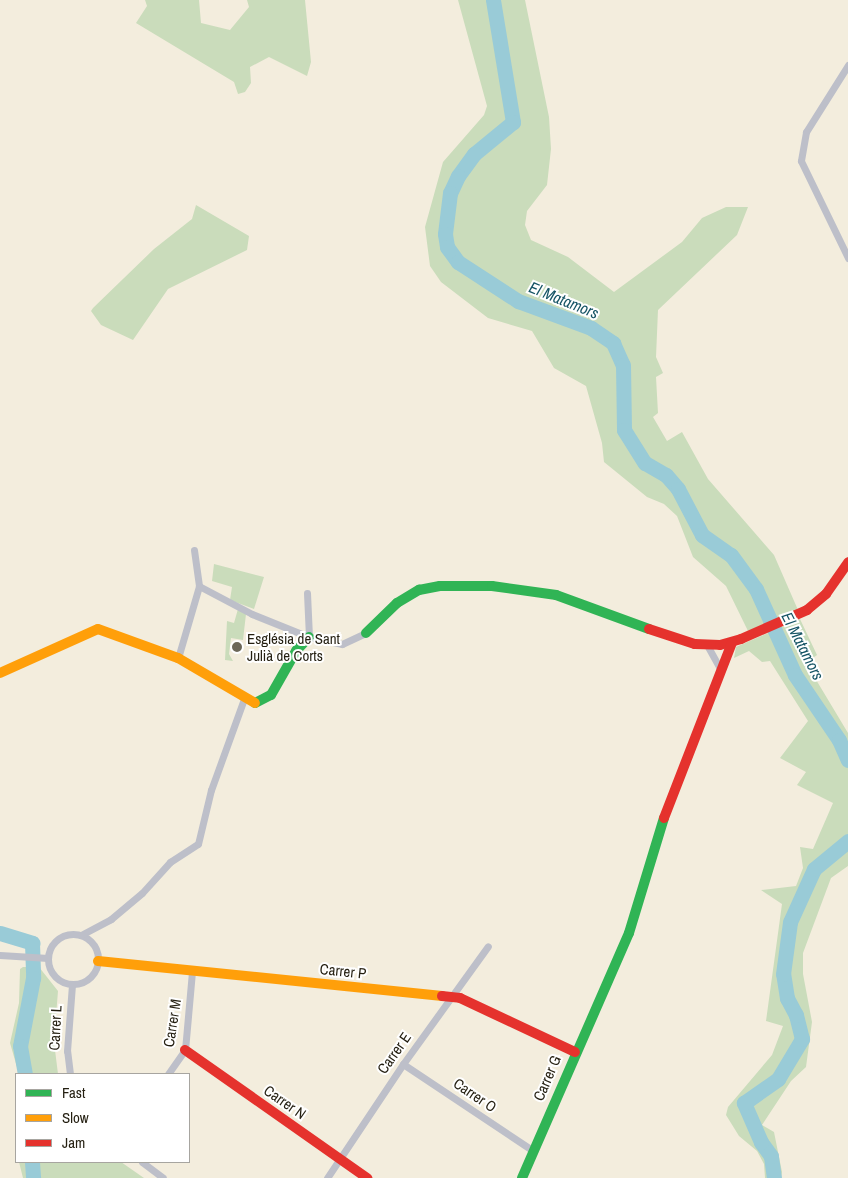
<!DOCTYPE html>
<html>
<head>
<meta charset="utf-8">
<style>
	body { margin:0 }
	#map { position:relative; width:848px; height:1178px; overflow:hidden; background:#f3eddd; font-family:"Archivo Narrow",sans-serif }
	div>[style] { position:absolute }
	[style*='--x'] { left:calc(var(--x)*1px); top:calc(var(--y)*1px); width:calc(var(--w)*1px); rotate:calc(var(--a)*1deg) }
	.green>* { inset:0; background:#cadcbb }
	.river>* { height:15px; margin:-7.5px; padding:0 7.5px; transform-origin:7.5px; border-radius:7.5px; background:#99cbd7 }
	.street>* { height:7px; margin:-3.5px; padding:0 3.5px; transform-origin:3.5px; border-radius:3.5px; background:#bdbfc9 }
	.street>.ring { margin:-3.5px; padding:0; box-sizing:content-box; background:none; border:7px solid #bdbfc9; border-radius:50% }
	.fast>* { height:10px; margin:-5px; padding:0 5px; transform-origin:5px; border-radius:5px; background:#30b455 }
	.slow>* { height:10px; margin:-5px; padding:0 5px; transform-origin:5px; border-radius:5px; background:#ff9f0a }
	.jam>* { height:10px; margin:-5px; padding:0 5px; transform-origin:5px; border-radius:5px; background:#e5322d }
	.dots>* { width:14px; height:14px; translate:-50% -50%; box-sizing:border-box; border:2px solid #fff; border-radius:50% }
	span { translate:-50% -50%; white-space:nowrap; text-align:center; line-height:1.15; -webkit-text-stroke:4px #fff; paint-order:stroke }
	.poi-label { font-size:15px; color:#241f11 }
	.left { translate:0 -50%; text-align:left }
	.street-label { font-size:15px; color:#241f11 }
	.water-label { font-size:16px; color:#165465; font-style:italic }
	.legend { position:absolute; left:15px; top:1073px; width:175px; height:90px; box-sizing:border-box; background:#fff; border:1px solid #a7a5a0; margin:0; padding:6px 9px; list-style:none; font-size:15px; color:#241f11 }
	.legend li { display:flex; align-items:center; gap:10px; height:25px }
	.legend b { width:25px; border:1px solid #a7a5a0 }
</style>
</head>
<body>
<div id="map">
	<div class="green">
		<i style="clip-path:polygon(145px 0,199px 0,201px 23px,230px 30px,249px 7px,247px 0,305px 0,311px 62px,307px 76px,269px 57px,250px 67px,251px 83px,245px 92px,238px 94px,234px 82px,136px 23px,147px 6px)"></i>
		<i style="clip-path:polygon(458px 0,525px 0,549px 117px,551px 149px,547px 185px,527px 211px,525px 225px,531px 240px,568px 257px,614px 292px,682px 242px,702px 218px,726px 207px,748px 207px,737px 235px,658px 310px,656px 357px,663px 373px,656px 377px,658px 413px,653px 417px,667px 441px,682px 432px,708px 479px,774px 555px,798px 610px,748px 631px,726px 586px,693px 557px,677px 516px,664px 504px,647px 497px,604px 462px,602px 443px,586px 386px,554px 368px,532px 331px,488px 318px,441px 282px,430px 266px,425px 227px,443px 162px,484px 115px,487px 106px)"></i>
		<i style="clip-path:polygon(196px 205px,249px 236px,247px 250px,168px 289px,133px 340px,101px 325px,91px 311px,93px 308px,154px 249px,192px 219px)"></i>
		<i style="clip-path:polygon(214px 564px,264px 577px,254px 609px,230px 600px,232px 587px,212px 581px)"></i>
		<i style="clip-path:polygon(238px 609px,246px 614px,243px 640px,231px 638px,229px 654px,233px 661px,225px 660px,227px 621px,234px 623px)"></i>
		<i style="clip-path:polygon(800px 619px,817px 655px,806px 663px,848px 733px,848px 866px,831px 878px,803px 953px,803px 974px,812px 1022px,806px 1067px,791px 1081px,762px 1125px,774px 1132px,782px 1172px,781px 1178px,765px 1178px,764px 1164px,757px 1151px,739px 1136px,726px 1115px,728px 1107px,772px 1055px,783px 1026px,766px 1021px,782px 904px,761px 890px,796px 886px,803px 868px,800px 847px,813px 849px,833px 803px,797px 785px,806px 772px,780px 758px,808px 721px,770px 661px,762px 662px,749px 651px,734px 658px,736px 647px)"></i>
		<i style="clip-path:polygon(23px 967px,39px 967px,58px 991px,54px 1042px,58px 1074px,19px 1074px,10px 1043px,19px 1003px,20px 969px)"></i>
		<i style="clip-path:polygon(19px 1162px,121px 1162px,144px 1178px,23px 1178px)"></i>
	</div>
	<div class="river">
		<i style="--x:493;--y:0;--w:124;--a:80.7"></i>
		<i style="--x:513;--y:122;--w:50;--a:140.6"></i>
		<i style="--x:474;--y:154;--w:27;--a:126"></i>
		<i style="--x:458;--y:176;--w:19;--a:115"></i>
		<i style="--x:450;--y:193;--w:41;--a:97"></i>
		<i style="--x:445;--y:234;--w:13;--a:81"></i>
		<i style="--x:447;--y:247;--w:19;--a:54"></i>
		<i style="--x:458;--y:262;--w:72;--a:33"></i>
		<i style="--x:518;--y:301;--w:78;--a:20.3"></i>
		<i style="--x:591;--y:328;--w:27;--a:34"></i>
		<i style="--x:613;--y:343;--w:24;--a:66"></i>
		<i style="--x:623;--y:365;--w:65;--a:89.1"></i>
		<i style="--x:624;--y:430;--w:39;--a:58"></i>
		<i style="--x:645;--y:463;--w:24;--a:30"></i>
		<i style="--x:666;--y:475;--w:18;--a:49"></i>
		<i style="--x:678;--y:489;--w:52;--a:62.4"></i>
		<i style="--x:702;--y:535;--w:35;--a:35"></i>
		<i style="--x:731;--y:555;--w:42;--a:53.7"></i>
		<i style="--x:756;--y:589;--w:94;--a:65.6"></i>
		<i style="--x:795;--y:675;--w:78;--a:55.9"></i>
		<i style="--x:839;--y:740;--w:22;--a:66"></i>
		<i style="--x:0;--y:933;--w:34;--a:17"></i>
		<i style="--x:32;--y:943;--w:35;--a:88"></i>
		<i style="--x:33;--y:978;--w:69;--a:100.8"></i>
		<i style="--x:20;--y:1046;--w:28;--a:80"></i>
		<i style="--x:32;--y:1162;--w:16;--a:86"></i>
		<i style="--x:774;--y:1178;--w:22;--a:-98"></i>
		<i style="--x:771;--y:1156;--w:17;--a:-126"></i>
		<i style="--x:761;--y:1142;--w:43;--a:-113.6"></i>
		<i style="--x:744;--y:1103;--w:42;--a:-35.2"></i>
		<i style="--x:778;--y:1079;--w:47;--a:-59"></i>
		<i style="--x:802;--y:1039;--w:25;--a:-104"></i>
		<i style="--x:796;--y:1015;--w:19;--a:-118"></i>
		<i style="--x:787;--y:998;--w:24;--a:-99"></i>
		<i style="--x:783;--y:974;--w:52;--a:-82.3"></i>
		<i style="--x:790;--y:922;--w:58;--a:-65.6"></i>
		<i style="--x:814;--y:869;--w:44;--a:-39.5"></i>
	</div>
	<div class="street">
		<i style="--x:848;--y:65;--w:79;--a:122.1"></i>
		<i style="--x:806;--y:132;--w:29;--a:100"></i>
		<i style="--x:801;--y:161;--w:108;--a:64.1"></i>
		<i style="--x:194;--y:550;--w:36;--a:82"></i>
		<i style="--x:307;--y:593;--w:44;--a:87.4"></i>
		<i style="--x:707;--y:645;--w:29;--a:61"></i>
		<i style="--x:178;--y:658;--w:75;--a:-73.7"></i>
		<i style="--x:199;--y:586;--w:60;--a:27.8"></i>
		<i style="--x:252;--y:614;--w:61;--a:22"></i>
		<i style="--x:309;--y:637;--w:34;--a:12"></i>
		<i style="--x:342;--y:644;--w:26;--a:-25"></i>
		<i class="ring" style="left:48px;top:934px;width:43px;height:43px"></i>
		<i style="--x:81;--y:935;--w:34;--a:-28"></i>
		<i style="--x:111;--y:919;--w:40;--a:-40"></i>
		<i style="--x:142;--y:893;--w:42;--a:-47.9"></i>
		<i style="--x:170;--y:862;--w:33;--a:-33"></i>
		<i style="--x:198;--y:844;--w:56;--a:-76.5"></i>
		<i style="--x:211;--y:790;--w:97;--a:-70.1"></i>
		<i style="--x:0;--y:955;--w:48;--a:3.6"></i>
		<i style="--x:403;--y:1064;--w:155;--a:33.7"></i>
		<i style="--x:70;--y:1074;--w:23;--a:-97"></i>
		<i style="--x:67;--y:1051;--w:67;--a:-85.7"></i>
		<i style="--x:168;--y:1074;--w:29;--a:-55"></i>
		<i style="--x:185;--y:1050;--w:78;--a:-84.9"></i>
		<i style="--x:142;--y:1162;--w:26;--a:37"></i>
		<i style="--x:327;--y:1178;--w:137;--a:-56.3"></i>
		<i style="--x:403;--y:1064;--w:145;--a:-54.2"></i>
	</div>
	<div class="fast">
		<i style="--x:366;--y:633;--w:43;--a:-44.1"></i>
		<i style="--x:397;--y:603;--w:26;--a:-31"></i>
		<i style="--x:419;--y:590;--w:21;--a:-11"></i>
		<i style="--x:440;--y:586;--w:52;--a:0"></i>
		<i style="--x:492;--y:586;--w:65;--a:8"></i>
		<i style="--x:556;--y:595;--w:99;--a:20.1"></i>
		<i style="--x:255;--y:703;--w:18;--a:-27"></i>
		<i style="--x:271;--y:695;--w:51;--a:-60.4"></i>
		<i style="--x:296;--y:651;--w:19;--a:-47"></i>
		<i style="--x:522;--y:1178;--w:267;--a:-66.4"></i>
		<i style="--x:629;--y:933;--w:120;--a:-73.1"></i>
	</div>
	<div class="slow">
		<i style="--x:0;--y:673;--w:107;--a:-24.2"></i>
		<i style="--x:98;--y:629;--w:85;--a:19.9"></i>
		<i style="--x:178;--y:658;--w:89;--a:30.3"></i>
		<i style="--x:98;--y:961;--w:346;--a:5.8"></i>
	</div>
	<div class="jam">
		<i style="--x:649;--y:629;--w:48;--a:18.1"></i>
		<i style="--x:695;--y:644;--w:25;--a:2"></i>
		<i style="--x:720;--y:645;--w:22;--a:-16"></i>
		<i style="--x:741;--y:639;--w:72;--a:-23.7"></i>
		<i style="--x:807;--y:610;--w:25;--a:-40"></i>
		<i style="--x:826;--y:594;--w:39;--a:-55"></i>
		<i style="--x:664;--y:818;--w:188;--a:-68.8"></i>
		<i style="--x:442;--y:996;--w:18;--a:6"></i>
		<i style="--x:460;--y:998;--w:127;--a:25.2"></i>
		<i style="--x:185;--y:1050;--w:223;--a:35.1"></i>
	</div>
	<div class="dots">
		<i style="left:237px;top:647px;background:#6c6758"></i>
	</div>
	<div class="poi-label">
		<span class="left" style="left:247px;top:647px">Església de Sant<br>Julià de Corts</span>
	</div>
	<div class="street-label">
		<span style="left:343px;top:971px;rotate:6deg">Carrer P</span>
		<span style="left:172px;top:1023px;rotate:-81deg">Carrer M</span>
		<span style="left:55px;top:1028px;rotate:-87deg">Carrer L</span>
		<span style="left:394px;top:1053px;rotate:-55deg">Carrer E</span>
		<span style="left:547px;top:1078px;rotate:-67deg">Carrer G</span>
		<span style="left:475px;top:1095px;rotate:34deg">Carrer O</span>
		<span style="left:285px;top:1102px;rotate:35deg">Carrer N</span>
	</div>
	<div class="water-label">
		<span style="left:564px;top:300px;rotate:22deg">El Matamors</span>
		<span style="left:803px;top:646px;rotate:63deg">El Matamors</span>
	</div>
	<ul class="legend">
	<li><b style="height:6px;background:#30b455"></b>Fast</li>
	<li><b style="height:6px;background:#ff9f0a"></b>Slow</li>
	<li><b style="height:6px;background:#e5322d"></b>Jam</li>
	</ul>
</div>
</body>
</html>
